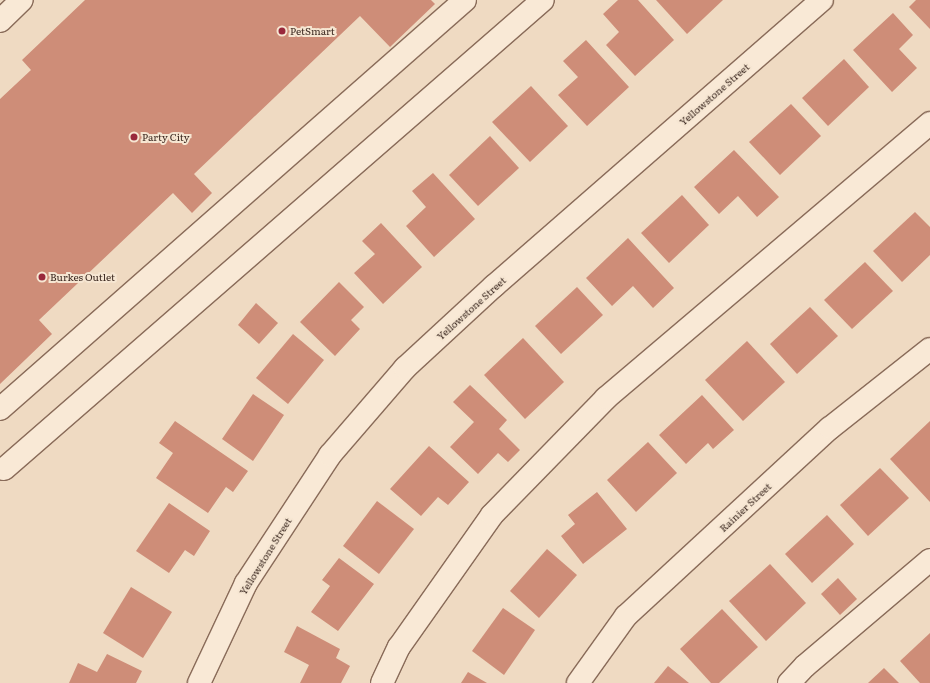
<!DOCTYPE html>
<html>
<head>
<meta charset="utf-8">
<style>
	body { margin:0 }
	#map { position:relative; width:930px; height:683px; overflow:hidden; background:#efdac2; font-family:Literata,serif }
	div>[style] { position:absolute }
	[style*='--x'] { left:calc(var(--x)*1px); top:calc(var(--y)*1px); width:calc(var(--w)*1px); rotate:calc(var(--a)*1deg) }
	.building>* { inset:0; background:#ce8d78 }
	.roads { filter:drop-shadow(1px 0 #896b59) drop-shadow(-1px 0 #896b59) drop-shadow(0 1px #896b59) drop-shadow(0 -1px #896b59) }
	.minor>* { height:22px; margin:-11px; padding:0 11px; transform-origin:11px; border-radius:11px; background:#f9e9d6 }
	.dots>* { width:11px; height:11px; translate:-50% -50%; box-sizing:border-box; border:2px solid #f6e6d2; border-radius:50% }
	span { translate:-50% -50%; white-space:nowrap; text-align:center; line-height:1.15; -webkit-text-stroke:4px #f6e6d2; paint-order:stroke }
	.poi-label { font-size:10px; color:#39261e }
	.left { translate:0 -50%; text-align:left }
	.street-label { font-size:10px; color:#39261e }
</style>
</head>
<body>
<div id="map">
	<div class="building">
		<i style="clip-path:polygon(85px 0,431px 0,435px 4px,390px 47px,360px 16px,194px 174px,212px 193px,192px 213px,173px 193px,39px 320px,52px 334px,0 384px,0 99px,31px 70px,22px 60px)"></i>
		<i style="clip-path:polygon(618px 0,638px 0,674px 40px,635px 76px,606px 45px,619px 32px,603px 14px)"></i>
		<i style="clip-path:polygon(656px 0,723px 0,687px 34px)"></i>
		<i style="clip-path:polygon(916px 0,930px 0,930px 29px,909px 7px)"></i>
		<i style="clip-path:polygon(893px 13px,913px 35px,899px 49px,917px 68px,892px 92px,853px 50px)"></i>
		<i style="clip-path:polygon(586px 40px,629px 87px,587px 126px,558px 95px,578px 77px,563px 61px)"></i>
		<i style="clip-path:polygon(844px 59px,869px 87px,828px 126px,802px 98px)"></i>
		<i style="clip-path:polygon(531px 86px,568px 126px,530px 162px,492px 122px)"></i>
		<i style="clip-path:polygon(791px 104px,821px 136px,780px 175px,749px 142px)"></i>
		<i style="clip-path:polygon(490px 136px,519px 168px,478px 206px,449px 175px)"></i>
		<i style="clip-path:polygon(734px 150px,779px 197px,757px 217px,738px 196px,719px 214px,694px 187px)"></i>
		<i style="clip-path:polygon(433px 173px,475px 219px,434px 257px,406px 226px,426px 207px,412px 191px)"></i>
		<i style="clip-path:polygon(682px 195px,709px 225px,669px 263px,641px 233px)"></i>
		<i style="clip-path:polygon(915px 212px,930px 227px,930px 255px,902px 282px,873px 251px)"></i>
		<i style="clip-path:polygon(381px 223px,422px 267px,383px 304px,354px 273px,375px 254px,362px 241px)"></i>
		<i style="clip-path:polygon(628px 238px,674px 288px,653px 308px,633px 286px,612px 306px,586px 278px)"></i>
		<i style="clip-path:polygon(865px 262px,893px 291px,852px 329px,824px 300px)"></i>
		<i style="clip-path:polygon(339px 282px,364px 307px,351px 320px,360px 329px,335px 356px,300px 322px)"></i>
		<i style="clip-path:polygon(577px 287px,603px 315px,561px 354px,535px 326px)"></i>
		<i style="clip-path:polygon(256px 303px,278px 323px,259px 344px,238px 325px)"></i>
		<i style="clip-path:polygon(810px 307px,838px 336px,797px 374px,770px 344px)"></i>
		<i style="clip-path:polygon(293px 334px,324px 360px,288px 404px,256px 378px)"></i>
		<i style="clip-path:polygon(523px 338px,564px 382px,525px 419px,484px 375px)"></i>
		<i style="clip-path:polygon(747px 341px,785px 382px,743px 421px,705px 380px)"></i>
		<i style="clip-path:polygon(470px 385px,507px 420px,499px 429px,520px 450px,508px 462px,498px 453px,478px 474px,450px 447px,474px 422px,453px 402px)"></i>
		<i style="clip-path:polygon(253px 394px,284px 415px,253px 461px,222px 439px)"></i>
		<i style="clip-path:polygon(702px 395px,734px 430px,713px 449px,708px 443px,686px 464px,659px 435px)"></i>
		<i style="clip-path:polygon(175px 421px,248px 471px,233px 492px,226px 487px,208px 513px,156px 478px,173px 453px,159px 443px)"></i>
		<i style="clip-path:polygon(930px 421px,930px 502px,890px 459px)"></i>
		<i style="clip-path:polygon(648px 442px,677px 473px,636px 512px,607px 480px)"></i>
		<i style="clip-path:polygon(429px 446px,469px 482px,448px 505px,438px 497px,421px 516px,390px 489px)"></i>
		<i style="clip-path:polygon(880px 468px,909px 498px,868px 536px,840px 505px)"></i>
		<i style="clip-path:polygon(597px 492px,627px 529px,583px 564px,561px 536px,575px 524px,568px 515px)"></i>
		<i style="clip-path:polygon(377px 501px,414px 529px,379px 574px,343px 546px)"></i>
		<i style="clip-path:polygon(169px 503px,210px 531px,194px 556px,185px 550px,169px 573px,136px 551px)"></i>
		<i style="clip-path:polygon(827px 515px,854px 544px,812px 583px,785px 554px)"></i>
		<i style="clip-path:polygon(547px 549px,577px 575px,539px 618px,510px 591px)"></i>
		<i style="clip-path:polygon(339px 558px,374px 584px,338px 631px,311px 612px,330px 586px,322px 580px)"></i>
		<i style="clip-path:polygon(770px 564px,806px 603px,766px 641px,729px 601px)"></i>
		<i style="clip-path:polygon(838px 578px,857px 599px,840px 615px,821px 594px)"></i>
		<i style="clip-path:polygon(131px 587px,172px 612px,143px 658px,103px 633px)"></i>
		<i style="clip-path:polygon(503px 608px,535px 630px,504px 675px,472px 651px)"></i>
		<i style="clip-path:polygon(722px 609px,758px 647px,719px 683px,711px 683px,680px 649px)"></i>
		<i style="clip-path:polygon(297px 626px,340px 649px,336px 658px,350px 666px,341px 683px,300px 683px,309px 665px,284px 652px)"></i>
		<i style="clip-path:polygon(930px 633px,930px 683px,920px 683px,900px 661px)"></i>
		<i style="clip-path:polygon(107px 654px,142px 671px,136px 683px,69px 683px,78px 663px,97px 672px)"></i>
		<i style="clip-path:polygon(668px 666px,689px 683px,654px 683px)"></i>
		<i style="clip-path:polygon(884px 668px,899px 683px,868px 683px)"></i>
		<i style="clip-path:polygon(468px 672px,487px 683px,461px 683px)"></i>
	</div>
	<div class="roads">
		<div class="minor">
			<i style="--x:0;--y:21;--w:30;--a:-44"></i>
			<i style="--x:0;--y:409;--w:619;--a:-41.33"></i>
			<i style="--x:4;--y:469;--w:714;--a:-41.03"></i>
			<i style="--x:199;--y:683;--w:110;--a:-64.8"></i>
			<i style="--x:246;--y:583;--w:153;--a:-56.7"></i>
			<i style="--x:330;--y:455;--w:115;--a:-49.2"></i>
			<i style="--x:405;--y:368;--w:121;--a:-42.7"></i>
			<i style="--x:494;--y:286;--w:435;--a:-41.1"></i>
			<i style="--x:382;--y:683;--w:40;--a:-65"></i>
			<i style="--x:399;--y:647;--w:161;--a:-54.8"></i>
			<i style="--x:492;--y:515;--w:163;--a:-45.7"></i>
			<i style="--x:606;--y:398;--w:425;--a:-40.3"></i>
			<i style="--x:578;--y:683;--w:82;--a:-54.4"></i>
			<i style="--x:626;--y:616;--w:277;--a:-42.7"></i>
			<i style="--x:830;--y:428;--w:127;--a:-38.3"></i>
			<i style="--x:789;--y:683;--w:23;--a:-47"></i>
			<i style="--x:805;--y:666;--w:164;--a:-40.3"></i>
		</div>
	</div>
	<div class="dots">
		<i style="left:282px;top:31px;background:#99283c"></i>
		<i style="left:134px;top:137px;background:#99283c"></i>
		<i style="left:42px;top:277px;background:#99283c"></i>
	</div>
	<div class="poi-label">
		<span class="left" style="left:290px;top:31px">PetSmart</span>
		<span class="left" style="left:142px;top:137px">Party City</span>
		<span class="left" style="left:50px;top:277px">Burkes Outlet</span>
	</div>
	<div class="street-label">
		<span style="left:714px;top:94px;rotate:-41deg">Yellowstone Street</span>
		<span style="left:471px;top:308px;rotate:-42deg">Yellowstone Street</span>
		<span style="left:745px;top:507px;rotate:-43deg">Rainier Street</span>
		<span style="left:265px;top:556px;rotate:-58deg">Yellowstone Street</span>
	</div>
</div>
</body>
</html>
